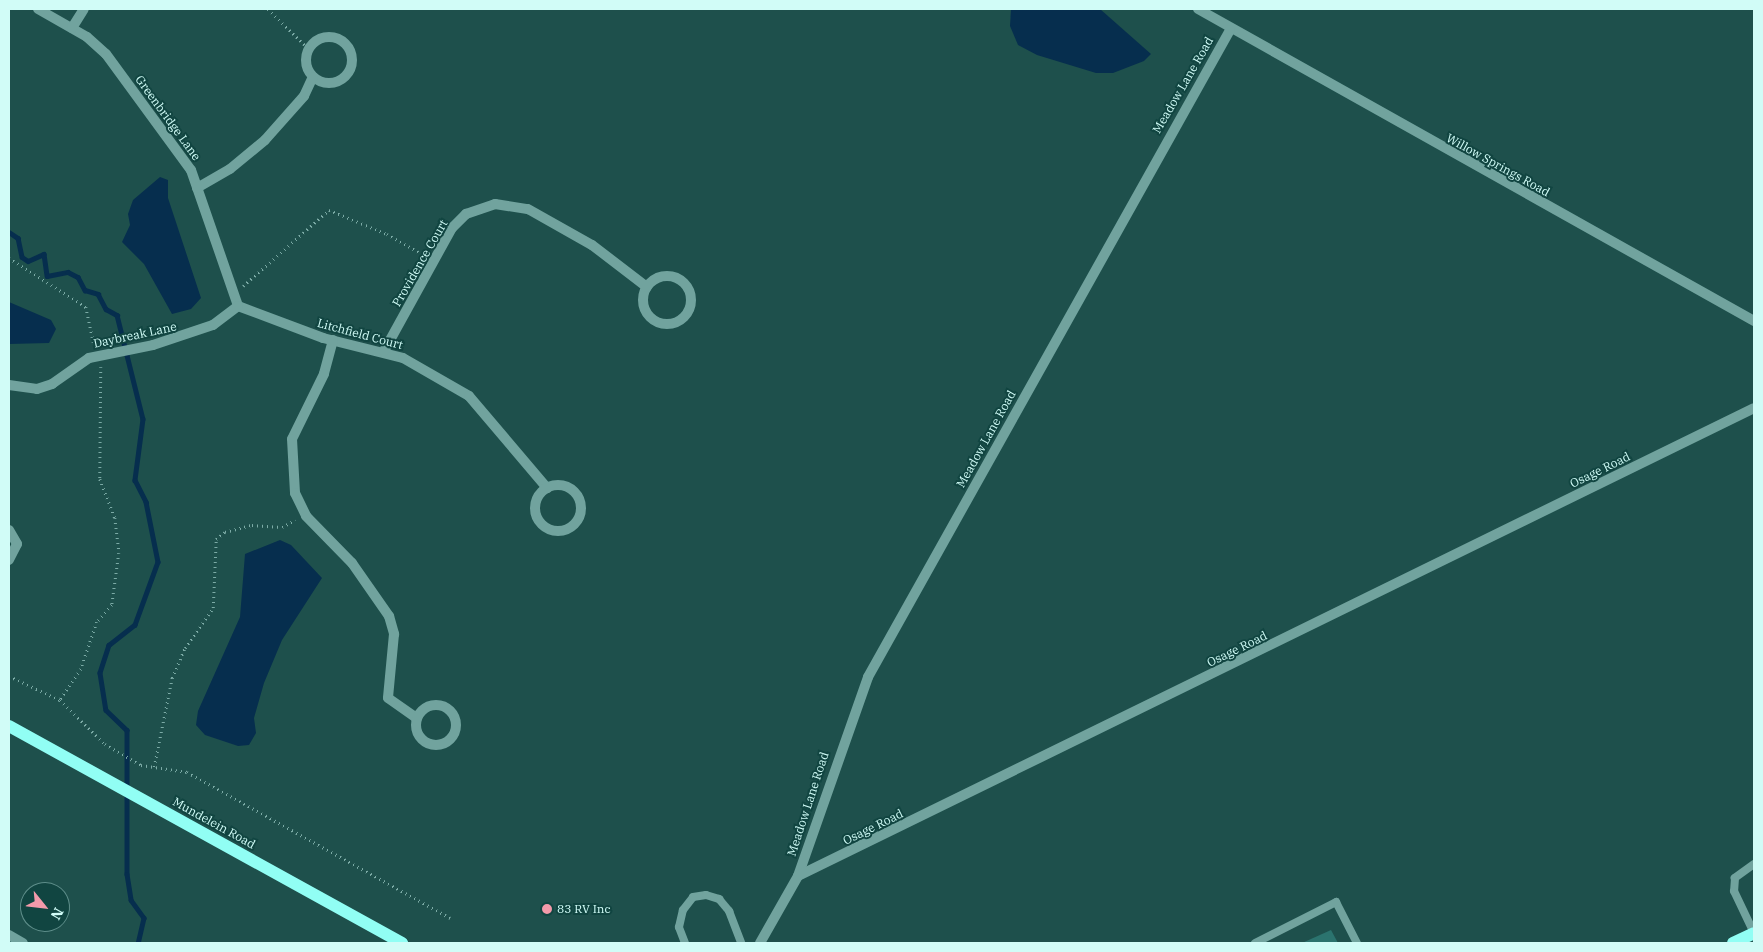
<!DOCTYPE html>
<html>
<head>
<meta charset="utf-8">
<style>
	body { margin:0 }
	#map { position:relative; width:1763px; height:952px; overflow:hidden; background:#1e504c; font-family:"IBM Plex Serif",serif }
	div>[style] { position:absolute }
	[style*='--x'] { left:calc(var(--x)*1px); top:calc(var(--y)*1px); width:calc(var(--w)*1px); rotate:calc(var(--a)*1deg) }
	.water>* { inset:0; background:#062e4e }
	.stream>* { height:4.5px; margin:-2.25px; padding:0 2.25px; transform-origin:2.25px; border-radius:2.25px; background:#062e4e }
	.building>* { inset:0; background:#2b736e }
	.path>* { height:2.5px; margin-top:-1.25px; transform-origin:0; background:repeating-linear-gradient(90deg,#7caba6 0 1px,transparent 0 5px) }
	.lane>* { height:8px; margin:-4px; padding:0 4px; transform-origin:4px; border-radius:4px; background:#71a39e }
	.street>* { height:10px; margin:-5px; padding:0 5px; transform-origin:5px; border-radius:5px; background:#71a39e }
	.street>.ring { margin:-5px; padding:0; box-sizing:content-box; background:none; border:10px solid #71a39e; border-radius:50% }
	.primary>* { height:12px; margin:-6px; padding:0 6px; transform-origin:6px; border-radius:6px; background:#91fef4 }
	.street-bridge>* { height:10px; margin:-5px; padding:0 5px; transform-origin:5px; border-radius:5px; background:#71a39e }
	.dots>* { width:14px; height:14px; translate:-50% -50%; box-sizing:border-box; border:2px solid #114541; border-radius:50% }
	span { translate:-50% -50%; white-space:nowrap; text-align:center; line-height:1.15; -webkit-text-stroke:4px #114541; paint-order:stroke }
	.street-label { font-size:12px; color:#d1fcf7 }
	.poi-label { font-size:12px; color:#d1fcf7 }
	.left { translate:0 -50%; text-align:left }
	.frame { position:absolute; inset:0; border:10px solid #d1fcf7; pointer-events:none }
	.north { position:absolute; left:20px; top:882px; width:50px; height:50px; box-sizing:border-box; background:#114541; border:1px solid #5e8e8a; border-radius:50%; rotate:119deg; font-size:14px; font-weight:700; line-height:20px; text-align:center; color:#d1fcf7 }
	.north::after { content:''; display:block; margin:auto; width:18px; height:22px; background:#f39aaa; clip-path:polygon(50% 0,100% 100%,50% 72%,0 100%) }
</style>
</head>
<body>
<div id="map">
	<div class="water">
		<i style="clip-path:polygon(1011px 9px,1100px 9px,1151px 54px,1144px 61px,1113px 73px,1096px 73px,1037px 55px,1018px 45px,1010px 26px)"></i>
		<i style="clip-path:polygon(160px 177px,168px 180px,168px 198px,201px 298px,191px 309px,172px 314px,144px 264px,122px 242px,130px 225px,128px 214px,133px 200px)"></i>
		<i style="clip-path:polygon(9px 302px,51px 320px,56px 329px,49px 343px,9px 344px)"></i>
		<i style="clip-path:polygon(280px 540px,291px 545px,322px 578px,282px 640px,264px 683px,254px 718px,256px 733px,249px 745px,238px 746px,205px 735px,196px 725px,198px 711px,240px 617px,245px 554px)"></i>
	</div>
	<div class="stream">
		<i style="--x:9;--y:232;--w:11;--a:34"></i>
		<i style="--x:18;--y:238;--w:19;--a:78"></i>
		<i style="--x:22;--y:257;--w:7;--a:34"></i>
		<i style="--x:28;--y:261;--w:17;--a:-24"></i>
		<i style="--x:44;--y:254;--w:22;--a:82"></i>
		<i style="--x:47;--y:276;--w:21;--a:-11"></i>
		<i style="--x:68;--y:272;--w:11;--a:27"></i>
		<i style="--x:78;--y:277;--w:15;--a:62"></i>
		<i style="--x:85;--y:290;--w:14;--a:17"></i>
		<i style="--x:98;--y:294;--w:17;--a:62"></i>
		<i style="--x:106;--y:309;--w:13;--a:29"></i>
		<i style="--x:117;--y:315;--w:107;--a:76"></i>
		<i style="--x:143;--y:419;--w:62;--a:97.5"></i>
		<i style="--x:135;--y:480;--w:25;--a:63"></i>
		<i style="--x:146;--y:502;--w:61;--a:78.7"></i>
		<i style="--x:158;--y:562;--w:67;--a:110.1"></i>
		<i style="--x:135;--y:625;--w:33;--a:142"></i>
		<i style="--x:109;--y:645;--w:29;--a:108"></i>
		<i style="--x:100;--y:673;--w:37;--a:81"></i>
		<i style="--x:106;--y:710;--w:29;--a:44"></i>
		<i style="--x:127;--y:730;--w:144;--a:90"></i>
		<i style="--x:127;--y:874;--w:26;--a:81"></i>
		<i style="--x:131;--y:900;--w:22;--a:54"></i>
		<i style="--x:144;--y:918;--w:26;--a:103"></i>
	</div>
	<div class="building">
		<i style="clip-path:polygon(1331px 930px,1338px 943px,1302px 943px)"></i>
	</div>
	<div class="path">
		<i style="--x:268;--y:9;--w:57;--a:44.3"></i>
		<i style="--x:9;--y:258;--w:91;--a:32.5"></i>
		<i style="--x:86;--y:307;--w:39;--a:78"></i>
		<i style="--x:243;--y:286;--w:115;--a:-41.5"></i>
		<i style="--x:329;--y:210;--w:63;--a:22.5"></i>
		<i style="--x:387;--y:234;--w:43;--a:29.6"></i>
		<i style="--x:101;--y:367;--w:112;--a:90.5"></i>
		<i style="--x:100;--y:479;--w:42;--a:69"></i>
		<i style="--x:115;--y:518;--w:35;--a:83"></i>
		<i style="--x:119;--y:553;--w:52;--a:97.7"></i>
		<i style="--x:112;--y:605;--w:23;--a:131"></i>
		<i style="--x:97;--y:622;--w:50;--a:108.8"></i>
		<i style="--x:81;--y:669;--w:37;--a:124"></i>
		<i style="--x:60;--y:700;--w:63;--a:44.4"></i>
		<i style="--x:105;--y:744;--w:42;--a:30.3"></i>
		<i style="--x:141;--y:765;--w:47;--a:8.7"></i>
		<i style="--x:187;--y:772;--w:301;--a:29"></i>
		<i style="--x:9;--y:676;--w:56;--a:25.2"></i>
		<i style="--x:154;--y:767;--w:91;--a:-78.6"></i>
		<i style="--x:172;--y:678;--w:33;--a:-67"></i>
		<i style="--x:185;--y:648;--w:49;--a:-55"></i>
		<i style="--x:213;--y:608;--w:69;--a:-87.5"></i>
		<i style="--x:216;--y:539;--w:11;--a:-38"></i>
		<i style="--x:225;--y:532;--w:28;--a:-15"></i>
		<i style="--x:252;--y:525;--w:30;--a:4"></i>
		<i style="--x:282;--y:527;--w:15;--a:-28"></i>
	</div>
	<div class="lane">
		<i style="--x:1754;--y:864;--w:24;--a:144"></i>
		<i style="--x:1735;--y:878;--w:13;--a:94"></i>
		<i style="--x:1734;--y:891;--w:47;--a:64.5"></i>
		<i style="--x:685;--y:943;--w:17;--a:-111"></i>
		<i style="--x:679;--y:927;--w:17;--a:-77"></i>
		<i style="--x:683;--y:910;--w:16;--a:-52"></i>
		<i style="--x:693;--y:897;--w:13;--a:-9"></i>
		<i style="--x:706;--y:895;--w:14;--a:17"></i>
		<i style="--x:719;--y:899;--w:16;--a:50"></i>
		<i style="--x:729;--y:911;--w:34;--a:69"></i>
		<i style="--x:1255;--y:943;--w:91;--a:-26.8"></i>
		<i style="--x:1336;--y:902;--w:46;--a:62.9"></i>
	</div>
	<div class="street">
		<i style="--x:38;--y:9;--w:56;--a:29.7"></i>
		<i style="--x:87;--y:37;--w:25;--a:42"></i>
		<i style="--x:106;--y:54;--w:144;--a:53.8"></i>
		<i style="--x:191;--y:170;--w:144;--a:70.9"></i>
		<i style="--x:1198;--y:9;--w:638;--a:29.3"></i>
		<i style="--x:72;--y:28;--w:22;--a:-58"></i>
		<i class="ring" style="left:306px;top:37px;width:36px;height:36px"></i>
		<i style="--x:197;--y:188;--w:38;--a:-30"></i>
		<i style="--x:230;--y:169;--w:45;--a:-39.6"></i>
		<i style="--x:265;--y:140;--w:59;--a:-48.4"></i>
		<i style="--x:304;--y:96;--w:21;--a:-65"></i>
		<i class="ring" style="left:643px;top:276px;width:38px;height:38px"></i>
		<i style="--x:238;--y:306;--w:91;--a:20.6"></i>
		<i style="--x:323;--y:338;--w:82;--a:14"></i>
		<i style="--x:403;--y:358;--w:76;--a:29.9"></i>
		<i style="--x:469;--y:396;--w:121;--a:49.7"></i>
		<i style="--x:333;--y:340;--w:35;--a:105"></i>
		<i style="--x:324;--y:374;--w:72;--a:116.2"></i>
		<i style="--x:292;--y:439;--w:54;--a:86.8"></i>
		<i style="--x:295;--y:493;--w:25;--a:64"></i>
		<i style="--x:306;--y:516;--w:66;--a:45.6"></i>
		<i style="--x:352;--y:563;--w:65;--a:55.1"></i>
		<i style="--x:389;--y:616;--w:19;--a:74"></i>
		<i style="--x:394;--y:634;--w:64;--a:95.4"></i>
		<i style="--x:388;--y:698;--w:35;--a:35"></i>
		<i style="--x:153;--y:345;--w:63;--a:-18.4"></i>
		<i style="--x:213;--y:325;--w:31;--a:-37"></i>
		<i style="--x:384;--y:351;--w:141;--a:-61.1"></i>
		<i style="--x:452;--y:228;--w:20;--a:-45"></i>
		<i style="--x:466;--y:214;--w:31;--a:-19"></i>
		<i style="--x:495;--y:204;--w:33;--a:9"></i>
		<i style="--x:528;--y:209;--w:73;--a:29.4"></i>
		<i style="--x:592;--y:245;--w:69;--a:37.4"></i>
		<i style="--x:9;--y:385;--w:28;--a:8"></i>
		<i style="--x:37;--y:389;--w:16;--a:-18"></i>
		<i style="--x:52;--y:384;--w:45;--a:-35.1"></i>
		<i class="ring" style="left:535px;top:485px;width:36px;height:36px"></i>
		<i style="--x:9;--y:530;--w:16;--a:60"></i>
		<i style="--x:17;--y:544;--w:18;--a:117"></i>
		<i class="ring" style="left:416px;top:705px;width:30px;height:30px"></i>
		<i style="--x:798;--y:876;--w:211;--a:-70.6"></i>
		<i style="--x:868;--y:677;--w:741;--a:-60.77"></i>
		<i style="--x:9;--y:935;--w:16;--a:30"></i>
		<i style="--x:760;--y:943;--w:77;--a:-60.4"></i>
		<i style="--x:798;--y:876;--w:1064;--a:-26.08"></i>
	</div>
	<div class="primary">
		<i style="--x:9;--y:726;--w:449;--a:28.9"></i>
		<i style="--x:1733;--y:943;--w:23;--a:-25"></i>
	</div>
	<div class="street-bridge">
		<i style="--x:89;--y:358;--w:65;--a:-11.5"></i>
	</div>
	<div class="dots">
		<i style="left:547px;top:909px;background:#f39aaa"></i>
	</div>
	<div class="street-label">
		<span style="left:1183px;top:85px;rotate:-60deg">Meadow Lane Road</span>
		<span style="left:168px;top:118px;rotate:54deg">Greenbridge Lane</span>
		<span style="left:1498px;top:165px;rotate:29deg">Willow Springs Road</span>
		<span style="left:420px;top:263px;rotate:-60deg">Providence Court</span>
		<span style="left:360px;top:334px;rotate:15deg">Litchfield Court</span>
		<span style="left:135px;top:335px;rotate:-12deg">Daybreak Lane</span>
		<span style="left:986px;top:439px;rotate:-61deg">Meadow Lane Road</span>
		<span style="left:1600px;top:470px;rotate:-26deg">Osage Road</span>
		<span style="left:1237px;top:649px;rotate:-26deg">Osage Road</span>
		<span style="left:808px;top:804px;rotate:-72deg">Meadow Lane Road</span>
		<span style="left:214px;top:823px;rotate:29deg">Mundelein Road</span>
		<span style="left:873px;top:827px;rotate:-26deg">Osage Road</span>
	</div>
	<div class="poi-label">
		<span class="left" style="left:557px;top:909px">83 RV Inc</span>
	</div>
	<div class="frame"></div>
	<div class="north">N</div>
</div>
</body>
</html>
